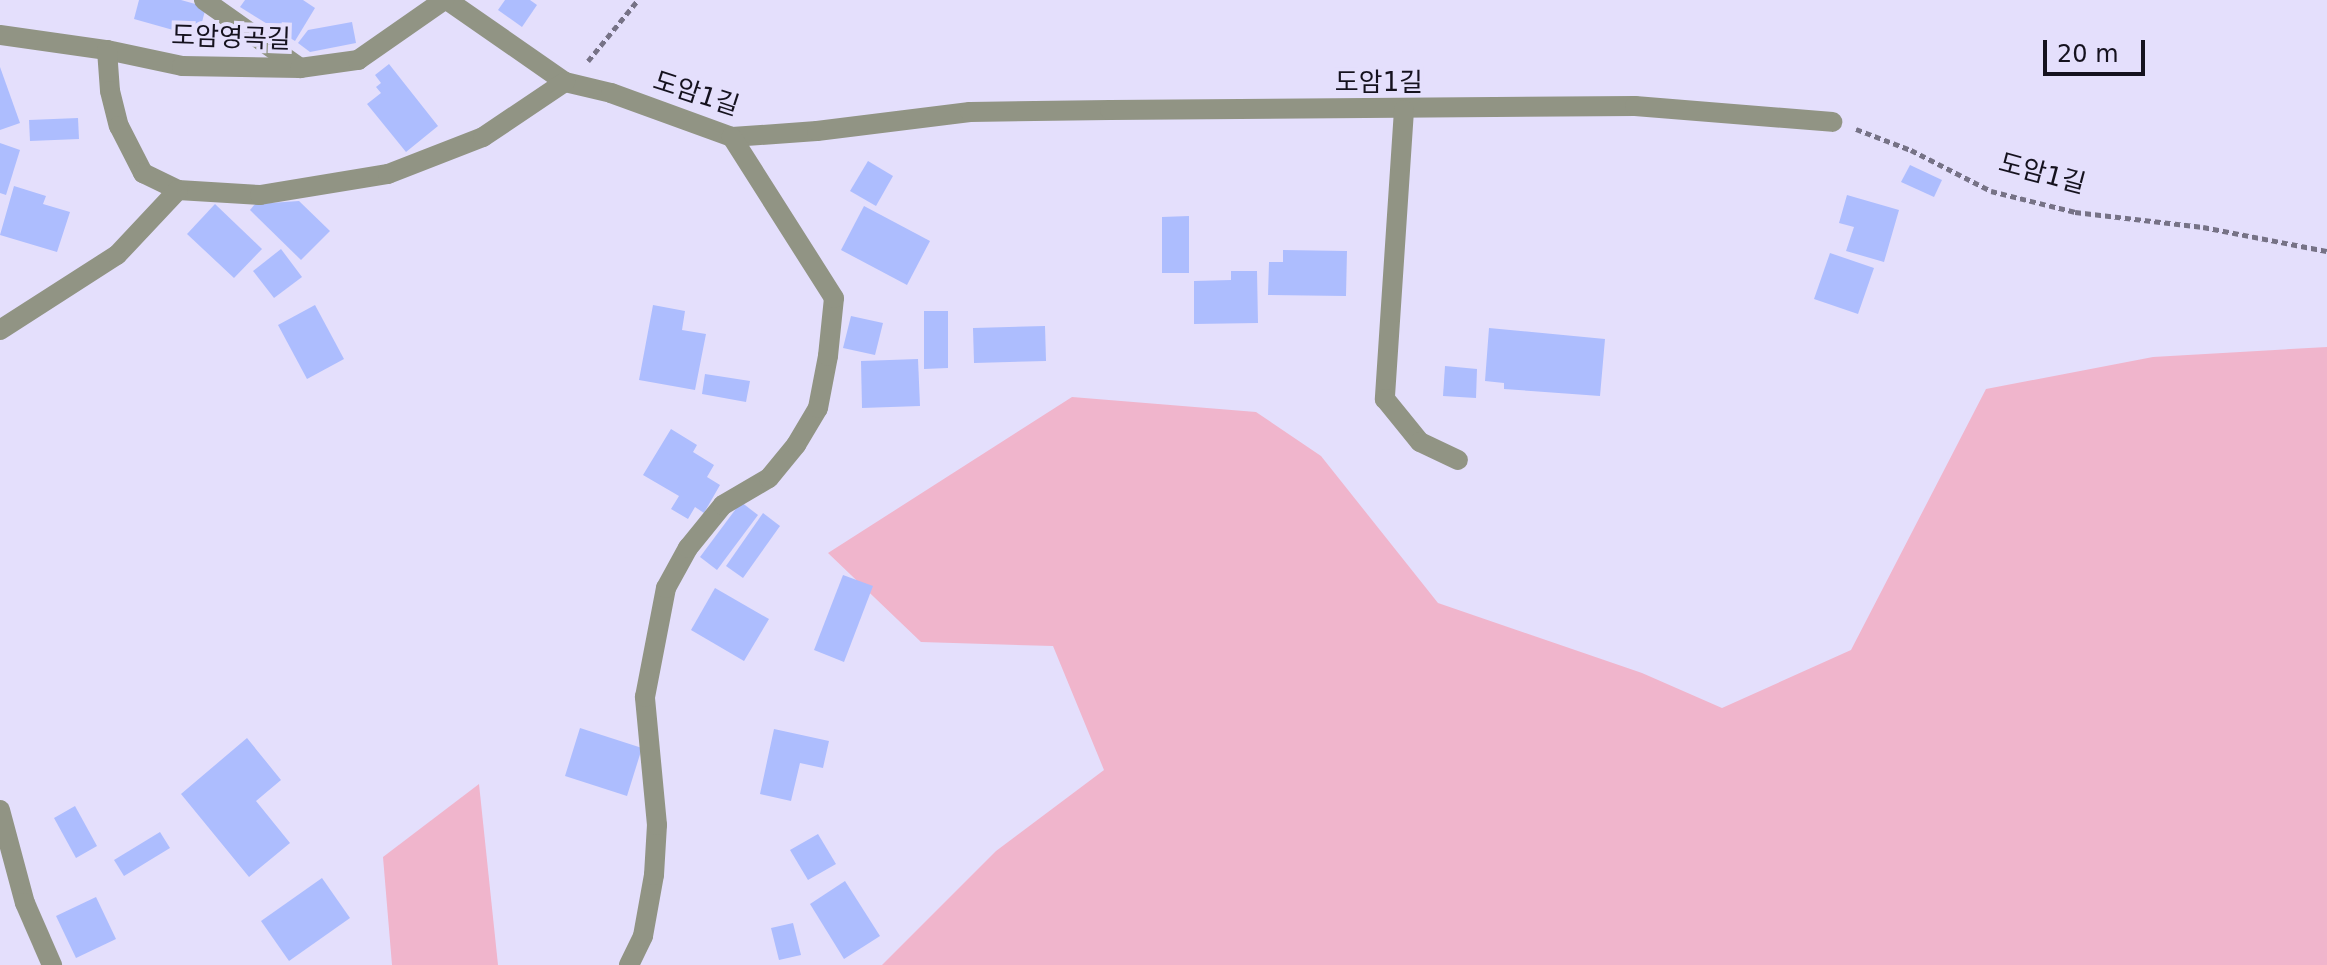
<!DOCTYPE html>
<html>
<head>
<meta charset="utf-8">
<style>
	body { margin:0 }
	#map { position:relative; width:2327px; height:965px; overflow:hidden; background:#e4dffc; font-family:"DejaVu Sans","Noto Sans KR",sans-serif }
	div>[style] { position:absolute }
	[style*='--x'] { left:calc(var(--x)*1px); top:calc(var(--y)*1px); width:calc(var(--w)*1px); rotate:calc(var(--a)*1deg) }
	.green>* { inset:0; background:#f0b5cc }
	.building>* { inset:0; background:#adbdfe }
	.path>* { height:5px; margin-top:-2.5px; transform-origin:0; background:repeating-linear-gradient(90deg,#767286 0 6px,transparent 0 10px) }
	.minor>* { height:20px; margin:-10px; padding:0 10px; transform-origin:10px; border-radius:10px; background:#919484 }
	span { translate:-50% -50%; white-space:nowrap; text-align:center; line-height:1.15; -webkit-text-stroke:8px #e4dffc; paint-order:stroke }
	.street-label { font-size:26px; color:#15121e }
	.scale { position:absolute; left:2043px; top:40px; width:102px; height:36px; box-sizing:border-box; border:4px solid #15121e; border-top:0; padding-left:10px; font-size:24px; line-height:28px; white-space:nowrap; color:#15121e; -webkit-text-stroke:6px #e4dffc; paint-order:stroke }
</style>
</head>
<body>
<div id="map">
	<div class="green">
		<i style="clip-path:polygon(2327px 347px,2327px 965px,882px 965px,996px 851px,1104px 770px,1053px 646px,921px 642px,828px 553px,1072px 397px,1256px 412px,1321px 456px,1438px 603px,1642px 673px,1722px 708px,1851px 650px,1986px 389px,2153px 357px)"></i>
		<i style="clip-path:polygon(479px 784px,498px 965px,392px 965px,383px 857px)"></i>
	</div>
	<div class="building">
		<i style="clip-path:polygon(139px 0,181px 0,206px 7px,198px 37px,134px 19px)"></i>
		<i style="clip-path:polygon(245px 0,303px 0,315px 8px,295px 41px,240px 7px)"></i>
		<i style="clip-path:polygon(505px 0,530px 0,537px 5px,522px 27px,498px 10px)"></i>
		<i style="clip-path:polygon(352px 22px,356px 43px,310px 52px,298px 43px,308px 30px)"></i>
		<i style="clip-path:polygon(389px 64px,438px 126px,406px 152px,367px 104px,381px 93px,376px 87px,381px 83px,375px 75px)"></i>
		<i style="clip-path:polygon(0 67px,20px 123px,0 130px)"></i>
		<i style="clip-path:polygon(78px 118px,79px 139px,30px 141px,29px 120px)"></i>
		<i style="clip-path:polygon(0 143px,20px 150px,6px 195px,0 193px)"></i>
		<i style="clip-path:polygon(868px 161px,893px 176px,876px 206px,850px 191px)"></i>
		<i style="clip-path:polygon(1910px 165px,1942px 180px,1934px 197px,1901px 182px)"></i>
		<i style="clip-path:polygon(14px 186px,46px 196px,43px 204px,70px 212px,57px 252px,0 235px)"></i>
		<i style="clip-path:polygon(1847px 195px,1899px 210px,1884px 262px,1846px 251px,1854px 227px,1839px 223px)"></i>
		<i style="clip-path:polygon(299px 201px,330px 231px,301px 260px,250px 210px,255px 204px)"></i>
		<i style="clip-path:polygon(215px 204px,262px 249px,234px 278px,187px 234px)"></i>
		<i style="clip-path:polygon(864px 206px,930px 241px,907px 285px,841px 250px)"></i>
		<i style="clip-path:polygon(1189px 216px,1189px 273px,1162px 273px,1162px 217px)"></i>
		<i style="clip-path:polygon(281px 249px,302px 277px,274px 298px,253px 271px)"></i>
		<i style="clip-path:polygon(1283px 250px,1347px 251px,1346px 296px,1268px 295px,1269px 262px,1283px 262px)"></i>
		<i style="clip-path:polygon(1830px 253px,1874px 268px,1858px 314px,1814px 299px)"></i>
		<i style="clip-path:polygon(1231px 271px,1257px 271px,1258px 323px,1194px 324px,1194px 281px,1231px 280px)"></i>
		<i style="clip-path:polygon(315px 305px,344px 359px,307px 379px,278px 325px)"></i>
		<i style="clip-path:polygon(653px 305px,685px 311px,682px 330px,706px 334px,695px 390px,639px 380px)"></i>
		<i style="clip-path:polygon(924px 311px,948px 311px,948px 368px,924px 369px)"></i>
		<i style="clip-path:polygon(851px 316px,883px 323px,875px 355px,843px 348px)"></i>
		<i style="clip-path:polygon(1045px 326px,1046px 361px,974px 363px,973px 328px)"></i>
		<i style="clip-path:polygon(1489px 328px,1605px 339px,1600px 396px,1504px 389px,1504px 383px,1485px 381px)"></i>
		<i style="clip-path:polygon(918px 359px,920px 406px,862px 408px,861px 361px)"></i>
		<i style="clip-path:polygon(1445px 366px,1477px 369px,1476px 398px,1443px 396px)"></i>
		<i style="clip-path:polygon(705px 374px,750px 381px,746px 402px,702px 394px)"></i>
		<i style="clip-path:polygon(671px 429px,697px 445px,693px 452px,714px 465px,707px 477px,720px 485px,704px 513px,695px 507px,688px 519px,671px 509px,679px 496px,643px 475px)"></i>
		<i style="clip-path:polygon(741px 502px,758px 515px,717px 570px,700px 557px)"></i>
		<i style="clip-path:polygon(763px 513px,780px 526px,743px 578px,726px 566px)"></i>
		<i style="clip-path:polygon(843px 575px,873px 586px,844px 662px,814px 650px)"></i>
		<i style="clip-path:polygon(715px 588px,769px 619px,744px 661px,691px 630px)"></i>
		<i style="clip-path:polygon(580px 728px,642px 748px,627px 796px,565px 776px)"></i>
		<i style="clip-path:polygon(774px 729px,829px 741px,823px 768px,800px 763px,791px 801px,760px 794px)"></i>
		<i style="clip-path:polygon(247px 738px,281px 780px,256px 801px,290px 843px,249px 877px,181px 794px)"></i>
		<i style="clip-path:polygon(75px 806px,97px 846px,76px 858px,54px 818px)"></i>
		<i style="clip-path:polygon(160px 832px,170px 848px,124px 876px,114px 860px)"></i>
		<i style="clip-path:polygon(818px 834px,836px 864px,808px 880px,790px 850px)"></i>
		<i style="clip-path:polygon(322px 878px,350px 918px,289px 961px,261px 921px)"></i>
		<i style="clip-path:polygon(845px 881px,880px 936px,844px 959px,810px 904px)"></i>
		<i style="clip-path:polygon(96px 897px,116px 939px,76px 958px,56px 916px)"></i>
		<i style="clip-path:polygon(793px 923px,801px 955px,779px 960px,771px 928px)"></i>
	</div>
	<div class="path">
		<i style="--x:588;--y:61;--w:79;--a:-50.7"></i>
		<i style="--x:1856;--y:129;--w:59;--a:20.9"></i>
		<i style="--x:1911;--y:150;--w:90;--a:27.1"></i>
		<i style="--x:1991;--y:191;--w:87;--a:14"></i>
		<i style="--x:2075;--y:212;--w:129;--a:6.7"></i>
		<i style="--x:2203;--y:227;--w:126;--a:11"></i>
	</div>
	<div class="minor">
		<i style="--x:204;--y:0;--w:118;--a:35.3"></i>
		<i style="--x:447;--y:0;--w:144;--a:34.8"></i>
		<i style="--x:565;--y:82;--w:47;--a:13.4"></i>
		<i style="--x:611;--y:93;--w:129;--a:20"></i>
		<i style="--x:732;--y:137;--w:85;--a:-4"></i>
		<i style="--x:817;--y:131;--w:154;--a:-7.1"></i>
		<i style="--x:970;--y:112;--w:140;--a:-0.8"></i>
		<i style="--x:1110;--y:110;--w:525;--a:-0.44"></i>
		<i style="--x:1635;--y:106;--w:198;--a:4.6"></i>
		<i style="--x:0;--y:35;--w:108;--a:8"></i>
		<i style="--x:107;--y:50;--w:77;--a:12"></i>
		<i style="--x:182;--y:66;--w:118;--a:1"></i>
		<i style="--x:300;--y:68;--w:59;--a:-7.9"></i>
		<i style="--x:358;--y:60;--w:105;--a:-34.9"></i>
		<i style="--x:107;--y:50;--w:41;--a:85.8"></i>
		<i style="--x:110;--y:91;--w:36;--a:76"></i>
		<i style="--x:119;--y:126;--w:53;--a:62.9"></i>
		<i style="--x:143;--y:173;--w:39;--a:26"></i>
		<i style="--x:178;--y:190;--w:82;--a:3.5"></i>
		<i style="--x:260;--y:195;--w:130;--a:-9.3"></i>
		<i style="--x:388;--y:174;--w:102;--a:-21.3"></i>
		<i style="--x:483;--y:137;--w:99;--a:-33.9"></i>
		<i style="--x:1404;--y:110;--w:290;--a:93.8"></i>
		<i style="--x:1385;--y:399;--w:55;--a:50.9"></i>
		<i style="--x:1420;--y:442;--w:42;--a:25.3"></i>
		<i style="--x:0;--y:330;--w:139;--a:-32.7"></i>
		<i style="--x:117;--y:255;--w:89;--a:-46.8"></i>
		<i style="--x:0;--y:810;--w:96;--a:75"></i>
		<i style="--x:25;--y:903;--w:68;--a:66.5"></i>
		<i style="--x:629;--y:965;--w:32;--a:-64"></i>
		<i style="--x:643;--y:936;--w:62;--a:-79.8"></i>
		<i style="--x:654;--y:875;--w:50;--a:-86.6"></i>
		<i style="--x:657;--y:825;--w:129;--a:-95.4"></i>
		<i style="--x:645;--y:697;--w:111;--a:-79.1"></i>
		<i style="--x:666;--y:588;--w:46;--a:-61.2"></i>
		<i style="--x:688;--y:548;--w:55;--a:-50.9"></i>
		<i style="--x:723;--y:505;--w:53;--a:-30.4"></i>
		<i style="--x:769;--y:478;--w:43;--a:-50.7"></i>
		<i style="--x:796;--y:445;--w:43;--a:-59.3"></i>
		<i style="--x:818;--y:408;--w:53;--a:-79.1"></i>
		<i style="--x:828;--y:356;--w:58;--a:-84.1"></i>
		<i style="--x:834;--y:298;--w:191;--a:-122.4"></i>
	</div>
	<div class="street-label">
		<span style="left:231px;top:38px;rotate:2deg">도암영곡길</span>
		<span style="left:1379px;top:83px">도암1길</span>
		<span style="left:696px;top:94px;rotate:18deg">도암1길</span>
		<span style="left:2042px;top:174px;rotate:15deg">도암1길</span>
	</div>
	<div class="scale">20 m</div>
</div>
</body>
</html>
